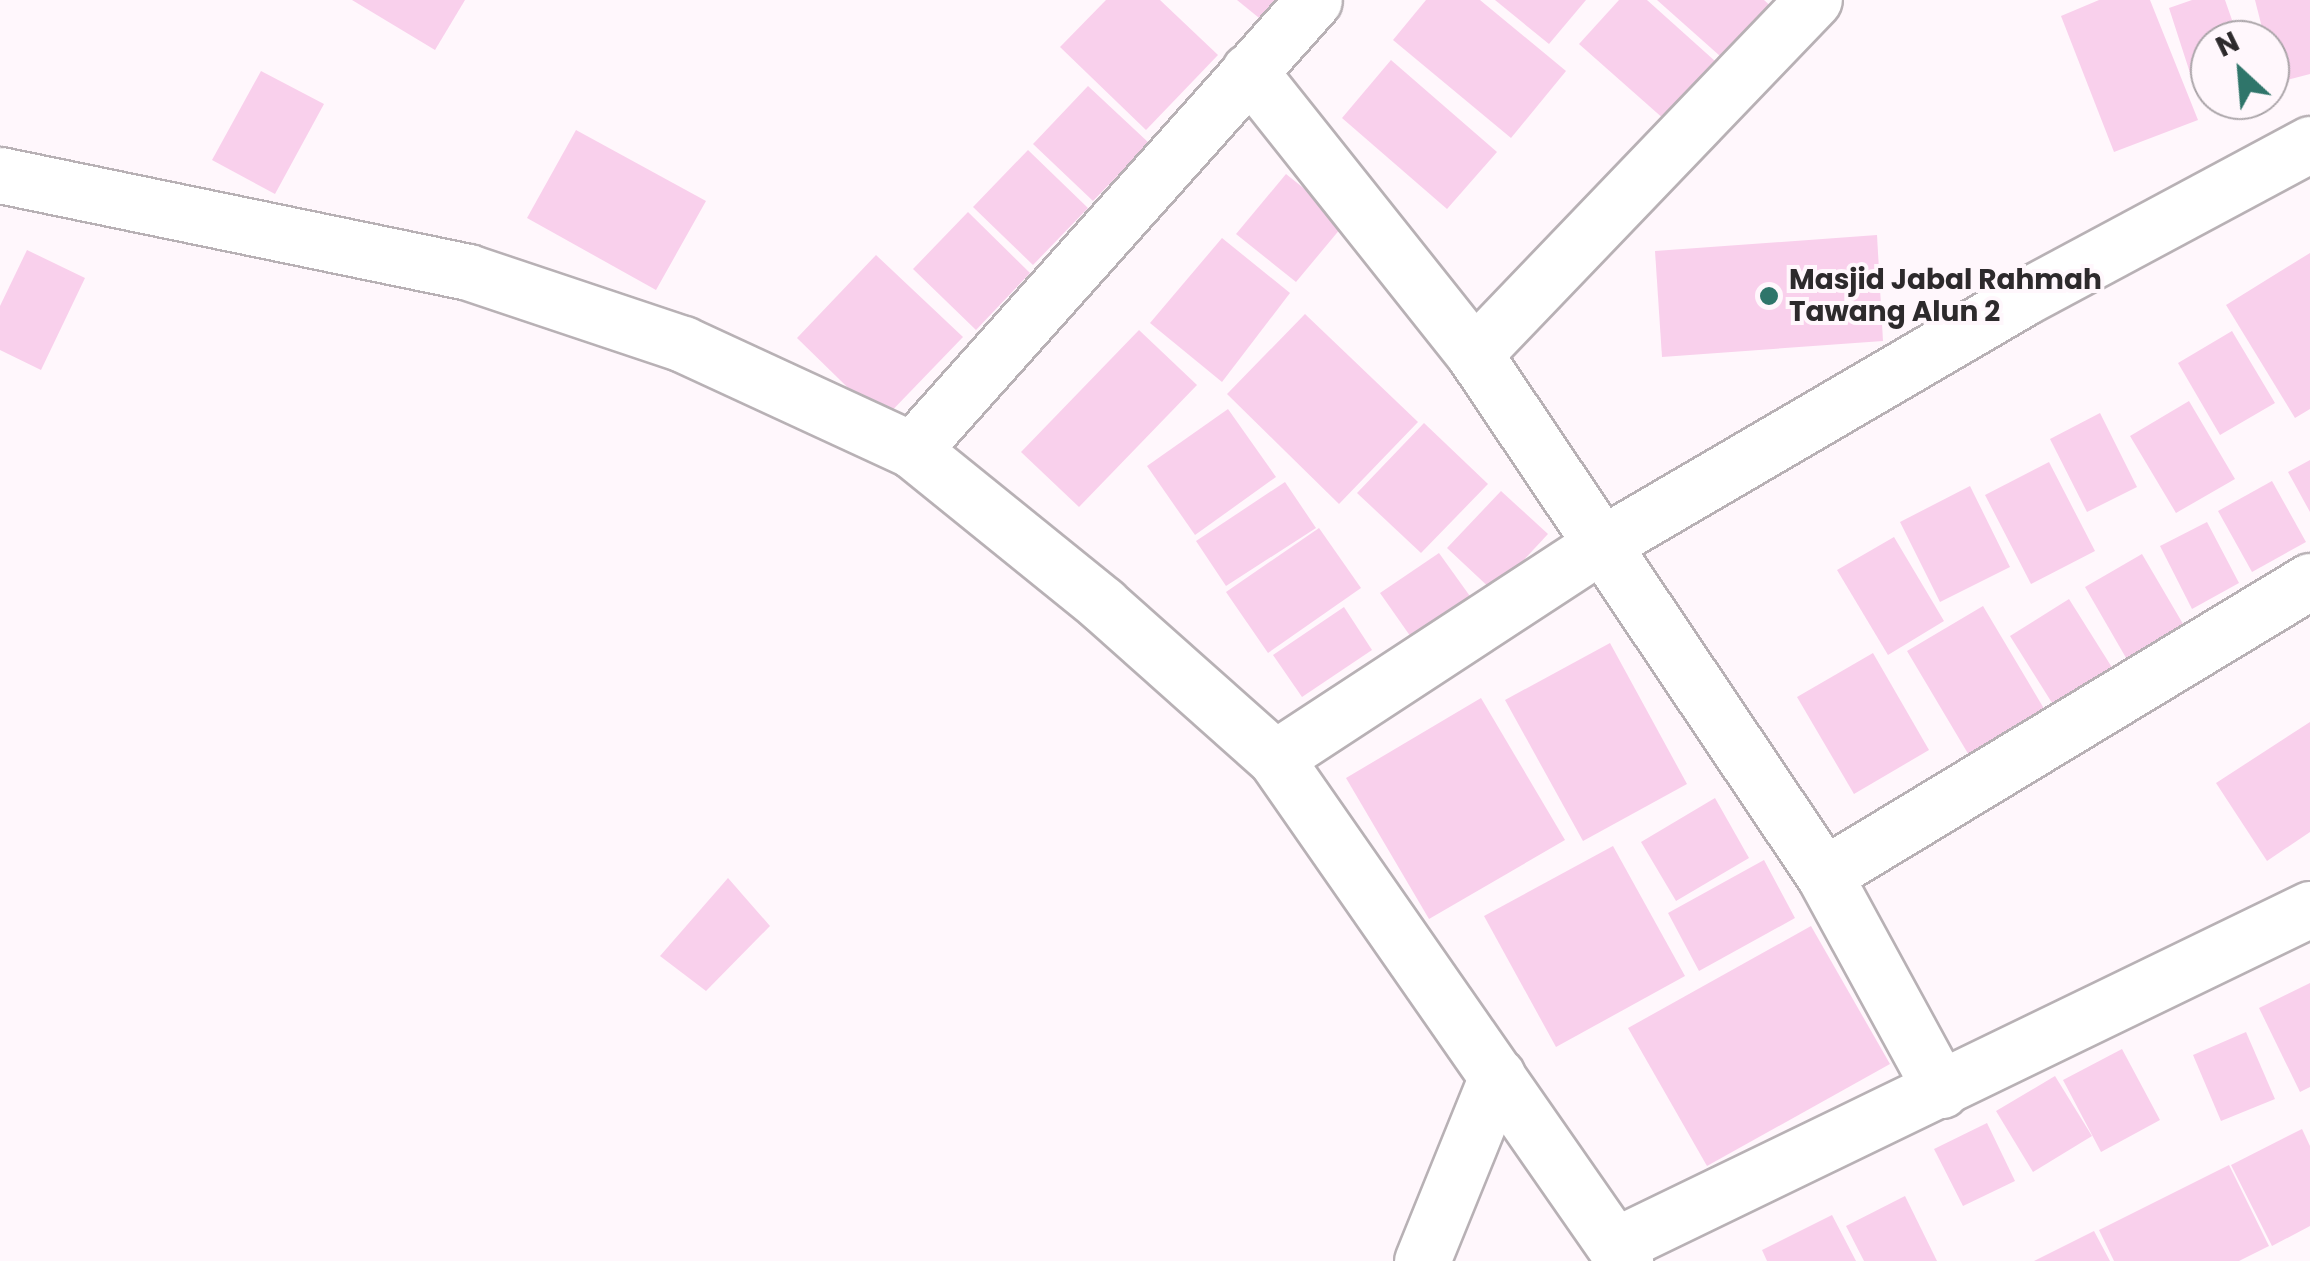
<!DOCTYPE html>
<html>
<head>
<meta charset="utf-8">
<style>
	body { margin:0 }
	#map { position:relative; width:2310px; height:1261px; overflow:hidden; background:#fff7fc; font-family:Poppins,sans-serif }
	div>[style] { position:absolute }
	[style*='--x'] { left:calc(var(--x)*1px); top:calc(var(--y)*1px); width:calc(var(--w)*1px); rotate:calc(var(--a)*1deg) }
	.building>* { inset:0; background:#f9d0ec }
	.roads { filter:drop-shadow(2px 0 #b8b1b5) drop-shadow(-2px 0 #b8b1b5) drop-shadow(0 2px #b8b1b5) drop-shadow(0 -2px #b8b1b5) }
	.minor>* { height:55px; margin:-27.5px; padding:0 27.5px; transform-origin:27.5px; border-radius:27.5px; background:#fff }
	.dots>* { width:28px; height:28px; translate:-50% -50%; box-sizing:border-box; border:5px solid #fff7fc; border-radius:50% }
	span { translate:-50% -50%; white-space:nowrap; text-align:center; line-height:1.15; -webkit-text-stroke:8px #fff7fc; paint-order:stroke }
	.poi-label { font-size:28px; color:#2d2a2c; font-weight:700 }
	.left { translate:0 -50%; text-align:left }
	.north { position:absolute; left:2190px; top:20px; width:100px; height:100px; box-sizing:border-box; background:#fff7fc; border:2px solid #aba5a9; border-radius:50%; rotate:334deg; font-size:28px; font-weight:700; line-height:40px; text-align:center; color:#2d2a2c }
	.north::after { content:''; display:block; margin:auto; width:35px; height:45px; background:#2f756a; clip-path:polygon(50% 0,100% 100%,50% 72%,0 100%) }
</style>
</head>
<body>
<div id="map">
	<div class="building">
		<i style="clip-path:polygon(352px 0,465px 0,435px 50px)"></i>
		<i style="clip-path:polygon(1106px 0,1160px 0,1218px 55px,1146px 130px,1060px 47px)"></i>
		<i style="clip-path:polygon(1237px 0,1292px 0,1269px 26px)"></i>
		<i style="clip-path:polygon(1426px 0,1480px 0,1566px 71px,1511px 138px,1393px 40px)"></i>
		<i style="clip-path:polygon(1495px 0,1586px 0,1549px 44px)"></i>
		<i style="clip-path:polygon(1619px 0,1647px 0,1725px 70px,1674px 128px,1579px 44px)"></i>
		<i style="clip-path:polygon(1657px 0,1764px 0,1785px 19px,1738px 72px)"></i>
		<i style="clip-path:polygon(2099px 0,2150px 0,2198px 120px,2114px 152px,2061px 16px)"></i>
		<i style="clip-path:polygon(2192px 0,2225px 0,2239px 40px,2210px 40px,2210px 70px,2191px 76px,2169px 8px)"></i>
		<i style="clip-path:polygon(2255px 0,2310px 0,2310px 74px,2276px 83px)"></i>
		<i style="clip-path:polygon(1391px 60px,1497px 152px,1447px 209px,1342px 118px)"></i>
		<i style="clip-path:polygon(261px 71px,324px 104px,275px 194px,212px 160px)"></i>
		<i style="clip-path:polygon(1088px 86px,1149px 143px,1093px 201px,1033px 144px)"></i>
		<i style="clip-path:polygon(576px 130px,706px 201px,656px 290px,527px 218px)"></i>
		<i style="clip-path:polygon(1028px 150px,1088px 208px,1033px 265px,973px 207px)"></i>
		<i style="clip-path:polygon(1286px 174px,1346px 222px,1296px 282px,1236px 234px)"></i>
		<i style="clip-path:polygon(968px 212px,1030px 273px,976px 330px,913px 269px)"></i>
		<i style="clip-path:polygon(1877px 235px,1883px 341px,1662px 357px,1655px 251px)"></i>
		<i style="clip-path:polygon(1222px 238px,1290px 293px,1222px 382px,1150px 323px)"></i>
		<i style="clip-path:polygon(27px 250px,85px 278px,41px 370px,0 350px,0 306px)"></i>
		<i style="clip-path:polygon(2310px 253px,2310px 409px,2295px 418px,2226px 305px)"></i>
		<i style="clip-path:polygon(876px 255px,963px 337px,882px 421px,797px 338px)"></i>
		<i style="clip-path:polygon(1305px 314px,1418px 422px,1339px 504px,1227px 394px)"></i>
		<i style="clip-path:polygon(1139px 330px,1197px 385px,1079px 507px,1021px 452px)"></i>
		<i style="clip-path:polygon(2232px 331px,2275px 403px,2220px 435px,2178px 363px)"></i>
		<i style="clip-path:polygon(2189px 401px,2235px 479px,2176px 513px,2130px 436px)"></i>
		<i style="clip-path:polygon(1228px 409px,1276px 477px,1195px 535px,1147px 466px)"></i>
		<i style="clip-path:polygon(2100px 413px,2137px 487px,2087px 512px,2050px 439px)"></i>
		<i style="clip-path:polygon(1424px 423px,1488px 484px,1421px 553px,1357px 493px)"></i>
		<i style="clip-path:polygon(2310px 460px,2310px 512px,2288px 472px)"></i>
		<i style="clip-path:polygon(2049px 462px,2095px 551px,2031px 584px,1985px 495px)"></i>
		<i style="clip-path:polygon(2272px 481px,2306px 542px,2252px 572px,2218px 511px)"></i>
		<i style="clip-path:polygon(1285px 482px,1316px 528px,1226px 586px,1196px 541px)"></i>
		<i style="clip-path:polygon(1970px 486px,2010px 567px,1940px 602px,1900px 522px)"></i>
		<i style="clip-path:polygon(1501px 491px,1548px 534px,1494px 592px,1447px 548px)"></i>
		<i style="clip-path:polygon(2207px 522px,2239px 583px,2192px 609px,2160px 546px)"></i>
		<i style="clip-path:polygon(1319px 528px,1361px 588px,1268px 653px,1226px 592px)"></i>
		<i style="clip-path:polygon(1894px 537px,1944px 621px,1888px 655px,1837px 570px)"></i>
		<i style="clip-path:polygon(1439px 553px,1472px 599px,1413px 640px,1380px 593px)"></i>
		<i style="clip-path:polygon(2142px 554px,2186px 629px,2129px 663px,2085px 587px)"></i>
		<i style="clip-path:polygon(2069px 599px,2123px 685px,2064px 722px,2010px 636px)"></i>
		<i style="clip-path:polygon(1983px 606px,2052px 722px,1976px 767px,1907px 651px)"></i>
		<i style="clip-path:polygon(1344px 607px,1372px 650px,1302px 697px,1273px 655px)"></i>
		<i style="clip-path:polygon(1610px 643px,1687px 784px,1583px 841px,1505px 700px)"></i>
		<i style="clip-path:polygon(1873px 653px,1929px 750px,1854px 794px,1797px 697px)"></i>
		<i style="clip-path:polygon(1481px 698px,1565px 840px,1429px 919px,1346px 778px)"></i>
		<i style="clip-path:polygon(2310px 722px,2310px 832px,2267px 861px,2216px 783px)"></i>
		<i style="clip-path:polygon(1715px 798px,1749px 858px,1676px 901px,1641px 842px)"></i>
		<i style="clip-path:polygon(1613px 846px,1685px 976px,1556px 1047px,1484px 916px)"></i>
		<i style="clip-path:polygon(1764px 860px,1795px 918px,1699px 971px,1668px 913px)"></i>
		<i style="clip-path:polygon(728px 878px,770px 926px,706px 991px,660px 956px)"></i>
		<i style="clip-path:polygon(1811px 926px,1890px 1064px,1707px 1166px,1628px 1028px)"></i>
		<i style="clip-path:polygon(2310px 983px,2310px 1087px,2300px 1092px,2259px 1008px)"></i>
		<i style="clip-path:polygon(2246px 1032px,2275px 1099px,2221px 1121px,2193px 1055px)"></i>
		<i style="clip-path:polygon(2122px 1049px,2160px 1120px,2101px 1152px,2063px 1080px)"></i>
		<i style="clip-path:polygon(2055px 1076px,2092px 1136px,2033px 1172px,1996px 1111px)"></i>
		<i style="clip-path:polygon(1987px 1123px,2015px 1181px,1963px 1206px,1934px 1149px)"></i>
		<i style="clip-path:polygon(2302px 1129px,2310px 1146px,2310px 1226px,2272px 1246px,2231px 1165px)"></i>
		<i style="clip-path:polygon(2229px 1165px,2269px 1246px,2239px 1261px,2114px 1261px,2099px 1230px)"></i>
		<i style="clip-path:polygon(1905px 1196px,1937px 1261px,1864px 1261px,1846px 1226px)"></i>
		<i style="clip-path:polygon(1832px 1215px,1856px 1261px,1767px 1261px,1762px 1250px)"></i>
		<i style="clip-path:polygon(2094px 1231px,2110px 1261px,2034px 1261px)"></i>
	</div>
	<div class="roads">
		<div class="minor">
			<i style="--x:1249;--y:71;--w:362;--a:51.5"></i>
			<i style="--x:1474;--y:354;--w:491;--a:-46.2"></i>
			<i style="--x:0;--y:175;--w:478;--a:11.7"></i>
			<i style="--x:468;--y:272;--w:227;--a:18.5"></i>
			<i style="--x:683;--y:344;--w:252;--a:24.8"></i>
			<i style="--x:912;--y:450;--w:603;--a:-48.22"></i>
			<i style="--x:1474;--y:354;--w:628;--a:56.11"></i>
			<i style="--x:1824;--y:875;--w:568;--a:-31.17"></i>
			<i style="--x:912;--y:450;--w:245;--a:39"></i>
			<i style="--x:1102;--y:604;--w:232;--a:41.7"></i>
			<i style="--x:1275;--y:758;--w:613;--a:55.17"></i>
			<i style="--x:1275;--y:758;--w:393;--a:-33.2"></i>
			<i style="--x:1604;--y:543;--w:483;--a:-30.3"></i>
			<i style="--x:2021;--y:299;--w:328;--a:-28.2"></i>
			<i style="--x:1824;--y:875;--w:245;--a:61.4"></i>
			<i style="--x:1616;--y:1245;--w:771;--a:-25.83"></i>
			<i style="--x:1422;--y:1261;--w:200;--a:-67.9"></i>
		</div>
	</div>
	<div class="dots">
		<i style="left:1769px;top:296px;background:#2f756a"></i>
	</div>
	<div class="poi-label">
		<span class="left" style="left:1789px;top:296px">Masjid Jabal Rahmah<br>Tawang Alun 2</span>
	</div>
	<div class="north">N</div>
</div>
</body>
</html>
